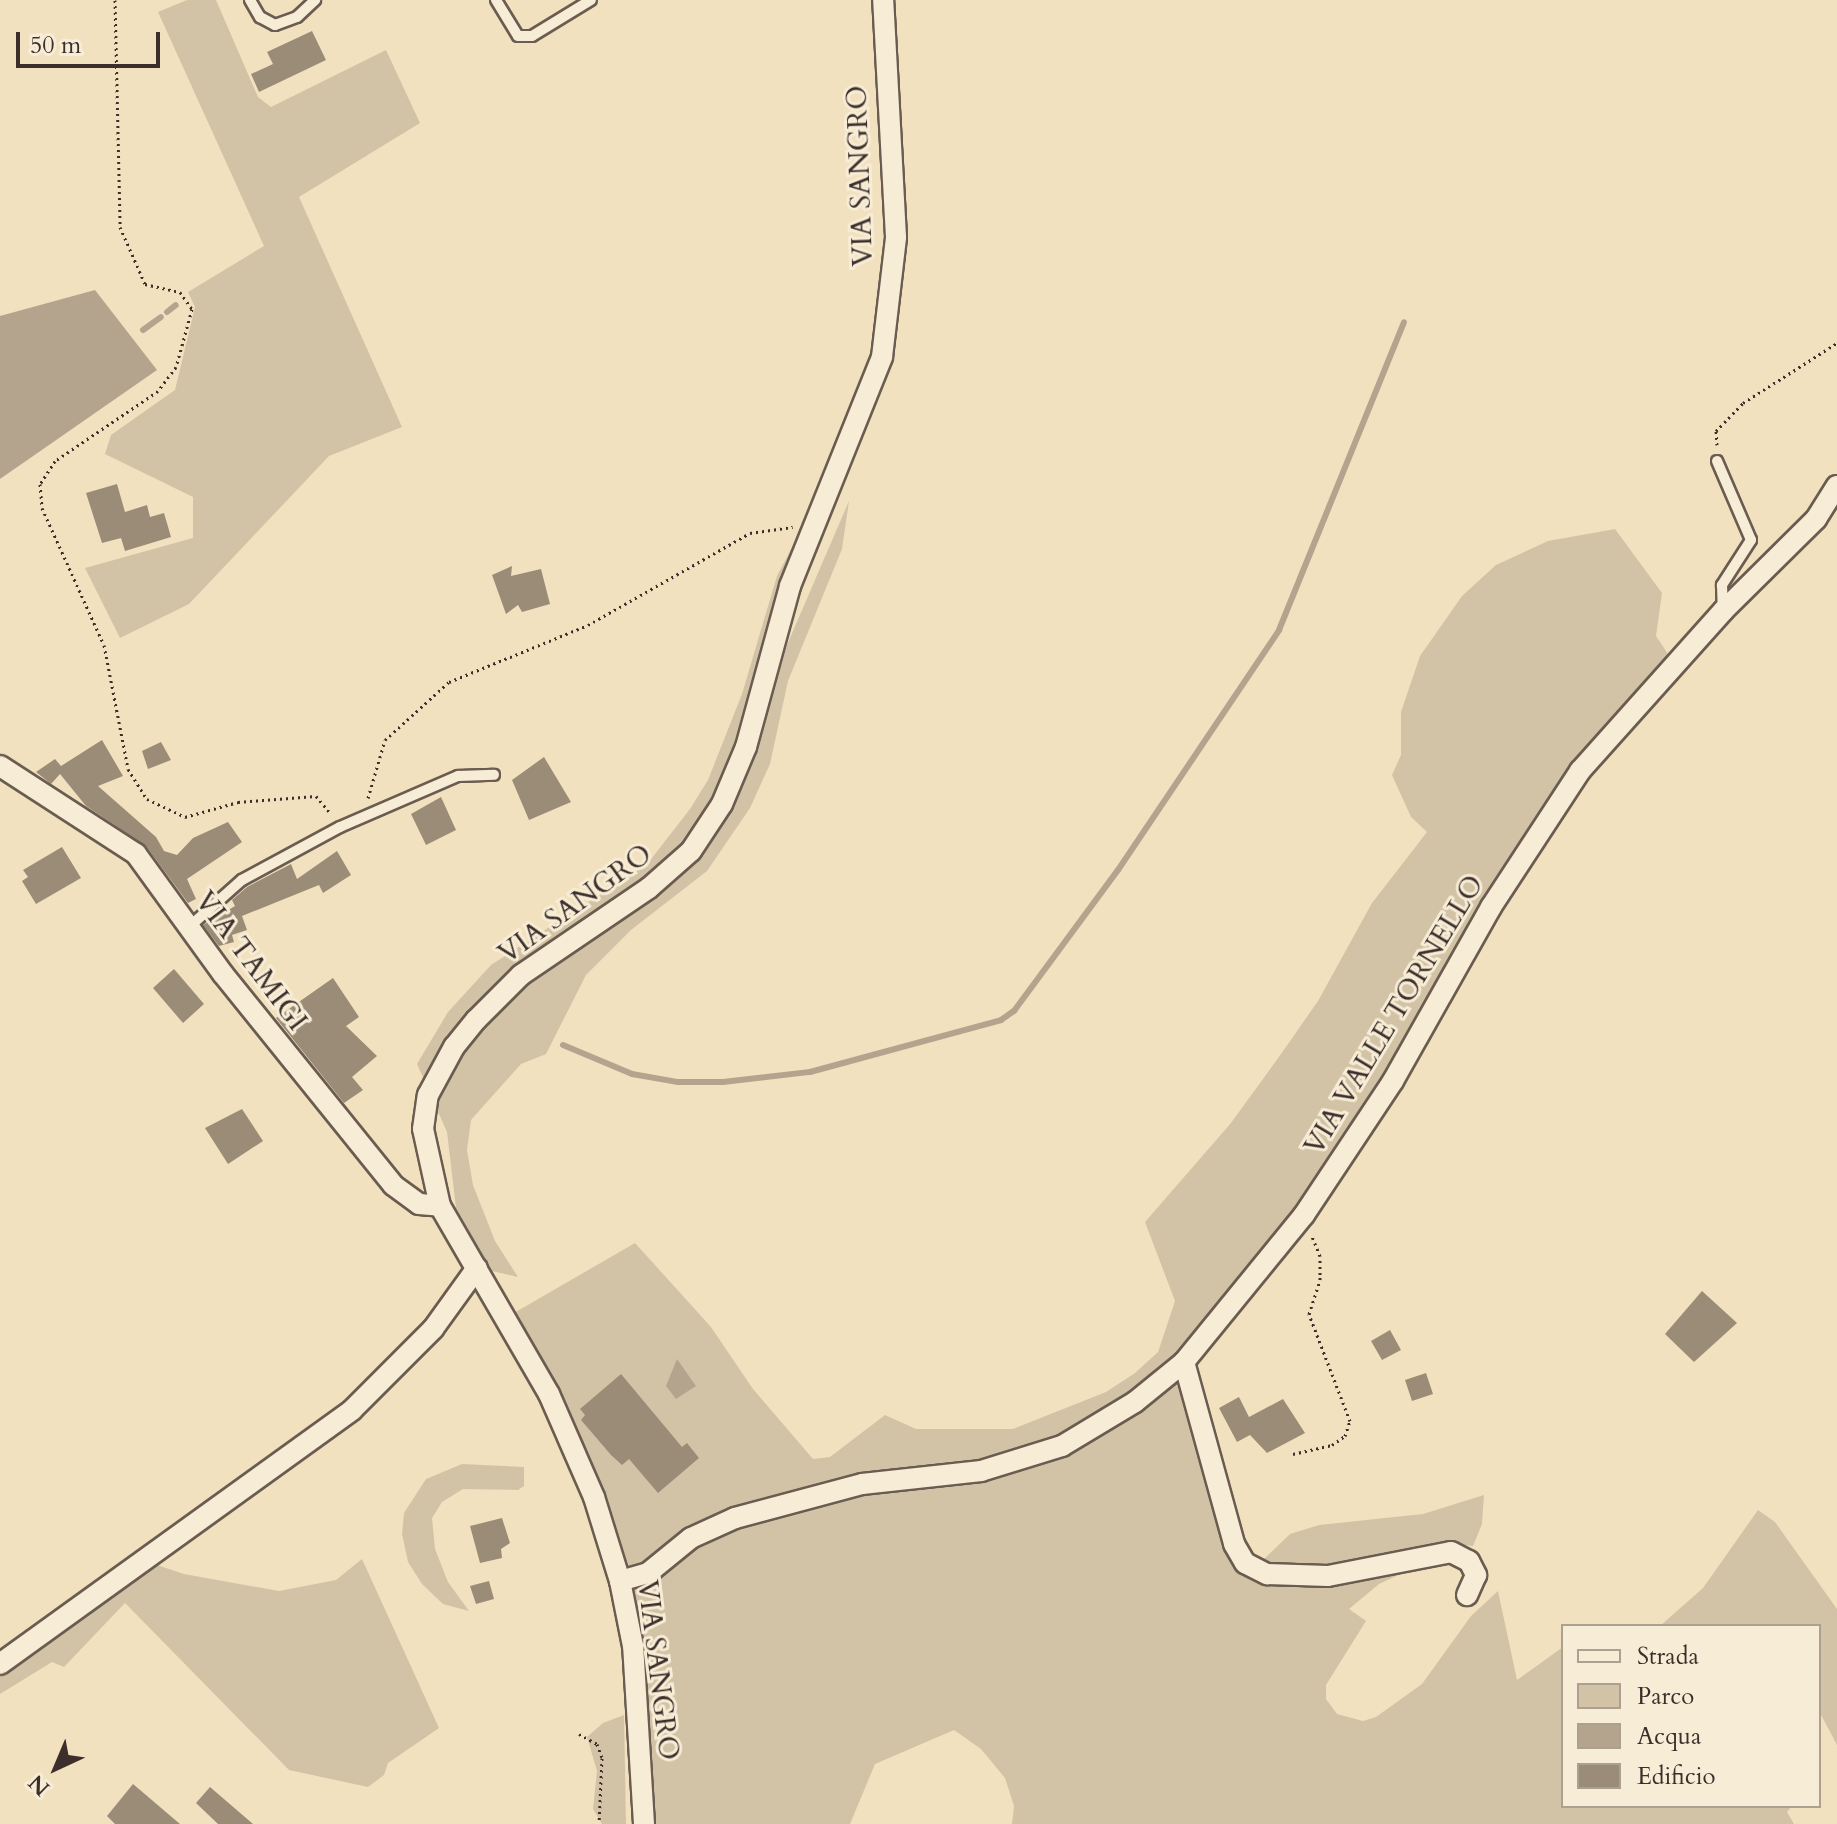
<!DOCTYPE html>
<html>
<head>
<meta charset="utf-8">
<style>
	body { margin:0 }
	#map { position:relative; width:1837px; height:1824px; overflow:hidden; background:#f2e1bf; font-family:Cardo,serif }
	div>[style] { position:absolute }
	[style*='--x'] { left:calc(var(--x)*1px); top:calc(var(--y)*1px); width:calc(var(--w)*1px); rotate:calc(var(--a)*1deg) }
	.green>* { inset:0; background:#d3c3a6 }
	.water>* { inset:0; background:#b4a48d }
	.stream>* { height:6px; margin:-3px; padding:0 3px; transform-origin:3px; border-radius:3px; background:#b4a48d }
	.building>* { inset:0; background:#9b8c78 }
	.path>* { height:3px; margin-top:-1.5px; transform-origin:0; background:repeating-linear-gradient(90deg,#3c2f2b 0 2px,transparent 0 6px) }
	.roads { filter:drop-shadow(2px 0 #6a5c50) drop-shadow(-2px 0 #6a5c50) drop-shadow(0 2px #6a5c50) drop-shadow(0 -2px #6a5c50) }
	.lane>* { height:10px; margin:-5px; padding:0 5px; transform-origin:5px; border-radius:5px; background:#f7ecd5 }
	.street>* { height:20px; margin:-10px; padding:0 10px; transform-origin:10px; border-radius:10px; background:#f7ecd5 }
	span { translate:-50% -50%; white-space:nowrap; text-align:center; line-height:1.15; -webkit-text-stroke:6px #f7ecd5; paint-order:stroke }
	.street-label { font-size:28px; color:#3c2f2b }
	.legend { position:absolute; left:1561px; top:1624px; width:260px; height:184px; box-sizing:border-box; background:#f7ecd5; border:2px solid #aca091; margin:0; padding:10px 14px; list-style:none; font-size:24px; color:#3c2f2b }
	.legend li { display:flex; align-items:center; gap:16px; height:40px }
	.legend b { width:40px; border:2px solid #aca091 }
	.north { position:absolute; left:16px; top:1728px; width:80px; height:80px; -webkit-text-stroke:6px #f7ecd5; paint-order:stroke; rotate:224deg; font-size:22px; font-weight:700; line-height:32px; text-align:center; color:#3c2f2b }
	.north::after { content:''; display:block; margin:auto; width:28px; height:36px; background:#3c2f2b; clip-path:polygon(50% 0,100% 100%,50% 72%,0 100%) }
	.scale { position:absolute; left:16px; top:32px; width:144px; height:36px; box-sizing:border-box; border:4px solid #3c2f2b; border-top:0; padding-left:10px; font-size:24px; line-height:28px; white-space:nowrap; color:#3c2f2b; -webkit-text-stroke:6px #f7ecd5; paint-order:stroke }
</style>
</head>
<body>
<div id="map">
	<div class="green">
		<i style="clip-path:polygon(187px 0,216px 0,258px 97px,271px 107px,386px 50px,420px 123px,299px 197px,402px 427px,329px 456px,189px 604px,120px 638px,85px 568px,193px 538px,193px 497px,105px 454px,111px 435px,175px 390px,195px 307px,188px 292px,264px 246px,158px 12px)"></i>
		<i style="clip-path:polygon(849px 501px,842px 549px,788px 681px,770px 764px,750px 808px,707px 871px,631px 930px,586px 975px,546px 1054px,521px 1064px,471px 1120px,467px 1150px,473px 1185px,495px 1241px,518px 1277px,492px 1271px,456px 1208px,447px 1132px,417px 1064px,448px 1012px,491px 965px,648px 863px,690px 809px,708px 780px,742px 694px,777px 576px,798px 536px,727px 775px,684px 849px,647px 883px,657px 895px,697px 859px,724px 818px,752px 759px,787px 645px)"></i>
		<i style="clip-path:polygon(1615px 529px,1662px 593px,1656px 636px,1672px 660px,1574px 771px,1328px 1170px,1175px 1365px,1241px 1570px,1260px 1584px,1293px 1584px,1429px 1561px,1379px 1584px,1349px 1609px,1366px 1621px,1326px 1685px,1326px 1699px,1337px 1714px,1363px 1721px,1376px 1717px,1422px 1684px,1471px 1616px,1498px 1591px,1517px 1680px,1563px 1647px,1563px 1806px,1792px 1806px,1787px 1812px,1794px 1824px,1012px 1824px,1014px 1806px,1005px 1778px,981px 1749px,954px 1730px,875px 1764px,850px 1824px,652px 1824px,648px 1696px,631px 1588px,641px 1567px,626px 1572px,549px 1378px,514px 1313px,635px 1243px,711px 1327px,753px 1389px,813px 1459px,830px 1457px,885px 1415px,916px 1429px,1013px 1429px,1106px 1392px,1135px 1373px,1158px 1352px,1175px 1301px,1145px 1222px,1231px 1123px,1281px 1054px,1318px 1001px,1372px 903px,1427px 832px,1411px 817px,1392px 775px,1401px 755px,1401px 712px,1420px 656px,1462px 596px,1496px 565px,1548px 541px)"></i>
		<i style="clip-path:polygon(462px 1464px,524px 1467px,524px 1486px,518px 1490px,463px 1489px,442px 1502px,432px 1518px,435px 1549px,448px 1582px,469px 1611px,443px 1604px,422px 1584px,408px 1562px,402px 1534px,404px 1513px,426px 1479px)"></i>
		<i style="clip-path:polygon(1484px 1495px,1482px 1524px,1473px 1546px,1437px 1542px,1317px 1570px,1271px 1570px,1247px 1559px,1263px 1560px,1290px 1534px,1319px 1525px,1423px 1514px)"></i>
		<i style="clip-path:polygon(1758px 1510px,1775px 1522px,1837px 1609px,1837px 1745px,1819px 1711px,1819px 1626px,1660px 1626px,1703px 1588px)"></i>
		<i style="clip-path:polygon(362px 1559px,439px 1728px,388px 1763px,384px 1775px,368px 1787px,289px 1770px,125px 1603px,64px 1667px,52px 1662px,0 1694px,0 1676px,148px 1562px,184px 1574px,279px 1591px,336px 1580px)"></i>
		<i style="clip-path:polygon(624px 1715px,626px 1824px,602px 1824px,593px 1809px,597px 1771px,587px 1737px,603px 1723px)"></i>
	</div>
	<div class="water">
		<i style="clip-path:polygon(95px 290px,157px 370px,0 479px,0 316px)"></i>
		<i style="clip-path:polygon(677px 1359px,696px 1386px,676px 1399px,666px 1386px)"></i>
	</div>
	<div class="stream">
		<i style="--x:167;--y:312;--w:11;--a:-38"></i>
		<i style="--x:143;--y:330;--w:22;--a:-36"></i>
		<i style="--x:563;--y:1045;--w:75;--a:22.8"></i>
		<i style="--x:632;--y:1074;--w:47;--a:9.9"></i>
		<i style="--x:678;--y:1082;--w:45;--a:0"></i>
		<i style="--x:723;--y:1082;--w:88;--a:-6.6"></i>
		<i style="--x:810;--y:1072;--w:198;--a:-15.2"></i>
		<i style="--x:1001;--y:1020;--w:16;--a:-35"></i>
		<i style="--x:1014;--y:1011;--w:175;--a:-53.6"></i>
		<i style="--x:1118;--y:870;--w:289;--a:-56.1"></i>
		<i style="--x:1279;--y:630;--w:332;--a:-67.9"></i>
	</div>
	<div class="building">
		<i style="clip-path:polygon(312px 31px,326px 60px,259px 92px,251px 74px,273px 64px,267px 52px)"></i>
		<i style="clip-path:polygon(117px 484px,125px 512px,147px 505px,150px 517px,164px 513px,171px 537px,125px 551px,121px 538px,102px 543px,86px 493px)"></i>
		<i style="clip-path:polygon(512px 566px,511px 576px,541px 569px,550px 604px,522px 612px,518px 605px,506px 614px,492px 575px)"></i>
		<i style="clip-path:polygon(102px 740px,123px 776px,98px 786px,156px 837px,164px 851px,177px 855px,193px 838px,228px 822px,242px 842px,187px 879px,196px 899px,188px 903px,146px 846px,86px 806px,60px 774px,51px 784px,36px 772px,55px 759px,61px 766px)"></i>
		<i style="clip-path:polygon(161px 742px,171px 760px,148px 769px,142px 751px)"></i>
		<i style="clip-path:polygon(544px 757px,571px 802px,529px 820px,512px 780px)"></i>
		<i style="clip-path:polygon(441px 797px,456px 830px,426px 845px,411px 814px)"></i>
		<i style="clip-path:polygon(62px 847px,81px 878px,36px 904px,22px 881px,28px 877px,23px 870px)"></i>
		<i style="clip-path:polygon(337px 851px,351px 875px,323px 893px,319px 885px,242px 916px,247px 930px,232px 935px,234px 942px,219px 946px,203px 925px,235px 906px,232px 900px,247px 887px,291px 864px,297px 879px)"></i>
		<i style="clip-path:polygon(174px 969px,204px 1004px,183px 1023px,153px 988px)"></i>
		<i style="clip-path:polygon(333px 978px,359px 1017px,346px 1026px,377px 1056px,352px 1077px,363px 1090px,344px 1103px,276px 1018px)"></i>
		<i style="clip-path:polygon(242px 1109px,263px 1141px,228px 1164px,205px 1128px)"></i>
		<i style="clip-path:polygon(1702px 1291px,1737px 1323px,1694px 1362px,1665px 1334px)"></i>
		<i style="clip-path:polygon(1390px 1330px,1401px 1350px,1382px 1360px,1371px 1341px)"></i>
		<i style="clip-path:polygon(1426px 1373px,1433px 1394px,1412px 1401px,1405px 1380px)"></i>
		<i style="clip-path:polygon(621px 1374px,682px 1447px,687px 1443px,699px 1458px,658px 1493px,629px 1459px,622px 1465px,611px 1455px,581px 1420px,585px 1415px,580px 1409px)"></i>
		<i style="clip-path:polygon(1239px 1397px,1249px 1417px,1283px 1399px,1305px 1433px,1267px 1453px,1250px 1435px,1237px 1442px,1219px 1408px)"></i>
		<i style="clip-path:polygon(502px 1518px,510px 1543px,501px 1549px,502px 1558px,480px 1563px,470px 1526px)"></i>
		<i style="clip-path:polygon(489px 1581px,494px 1599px,476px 1604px,470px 1586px)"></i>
		<i style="clip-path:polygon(133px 1784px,180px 1824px,115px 1824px,107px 1816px)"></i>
		<i style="clip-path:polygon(210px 1787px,253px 1824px,218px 1824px,196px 1803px)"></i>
	</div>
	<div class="path">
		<i style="--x:115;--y:0;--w:227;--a:88.7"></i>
		<i style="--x:120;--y:227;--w:62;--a:66.3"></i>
		<i style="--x:145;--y:284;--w:36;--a:13"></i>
		<i style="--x:180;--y:292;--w:21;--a:55"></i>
		<i style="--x:192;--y:309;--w:60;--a:105.4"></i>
		<i style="--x:176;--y:367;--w:30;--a:127"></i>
		<i style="--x:158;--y:391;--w:125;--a:145.8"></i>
		<i style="--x:55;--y:461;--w:27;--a:123"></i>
		<i style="--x:40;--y:484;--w:24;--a:85"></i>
		<i style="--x:42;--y:508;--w:150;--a:65.7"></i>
		<i style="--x:104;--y:645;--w:126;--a:79"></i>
		<i style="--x:128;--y:769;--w:36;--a:58"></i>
		<i style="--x:147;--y:799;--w:42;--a:25.3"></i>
		<i style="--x:185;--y:817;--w:55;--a:-15.8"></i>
		<i style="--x:238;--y:802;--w:78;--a:-4.4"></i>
		<i style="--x:316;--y:796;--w:23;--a:50"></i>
		<i style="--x:1717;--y:445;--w:14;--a:-94"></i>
		<i style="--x:1716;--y:431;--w:39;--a:-46"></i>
		<i style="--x:1743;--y:403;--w:112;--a:-32.6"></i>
		<i style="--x:368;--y:798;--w:60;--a:-73.7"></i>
		<i style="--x:385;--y:740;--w:86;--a:-42.2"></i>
		<i style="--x:449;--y:682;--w:150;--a:-22.3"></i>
		<i style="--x:588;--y:625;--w:186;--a:-29.6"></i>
		<i style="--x:750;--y:533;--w:43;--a:-7.9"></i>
		<i style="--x:1293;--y:1454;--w:40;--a:-13"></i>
		<i style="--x:1332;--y:1445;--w:16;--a:-35"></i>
		<i style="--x:1345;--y:1436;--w:16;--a:-72"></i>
		<i style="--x:1350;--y:1421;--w:115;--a:-111"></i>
		<i style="--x:1309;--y:1314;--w:36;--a:-72"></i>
		<i style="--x:1320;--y:1280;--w:24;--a:-90"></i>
		<i style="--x:1320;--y:1256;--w:22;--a:-112"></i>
		<i style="--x:579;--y:1734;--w:21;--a:29"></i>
		<i style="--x:597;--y:1744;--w:15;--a:70"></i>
		<i style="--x:602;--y:1758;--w:66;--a:92.6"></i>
	</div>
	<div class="roads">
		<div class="lane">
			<i style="--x:250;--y:0;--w:20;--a:60"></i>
			<i style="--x:260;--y:17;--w:17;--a:28"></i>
			<i style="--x:275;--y:25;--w:23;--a:-20"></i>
			<i style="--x:297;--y:17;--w:25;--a:-43"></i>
			<i style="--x:496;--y:0;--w:42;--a:58.6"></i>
			<i style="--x:518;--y:36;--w:14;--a:0"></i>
			<i style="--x:532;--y:36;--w:69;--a:-31.4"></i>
			<i style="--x:1717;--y:461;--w:86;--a:66.7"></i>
			<i style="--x:1751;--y:540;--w:54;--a:122.8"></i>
			<i style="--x:1722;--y:585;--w:24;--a:88"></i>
			<i style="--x:189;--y:927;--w:71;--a:-41.6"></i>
			<i style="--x:242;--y:880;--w:111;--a:-28.4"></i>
			<i style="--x:340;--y:827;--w:129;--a:-23.4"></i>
			<i style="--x:458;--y:776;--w:36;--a:-2"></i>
		</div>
		<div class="street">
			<i style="--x:0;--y:766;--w:162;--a:32.9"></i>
			<i style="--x:136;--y:854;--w:148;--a:54.1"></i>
			<i style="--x:223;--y:974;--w:271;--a:51.1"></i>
			<i style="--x:393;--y:1185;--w:32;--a:36"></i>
			<i style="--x:419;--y:1204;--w:21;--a:5"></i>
			<i style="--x:1184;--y:1362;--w:189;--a:74.6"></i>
			<i style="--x:1234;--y:1544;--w:22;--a:60"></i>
			<i style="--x:1245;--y:1563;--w:25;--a:27"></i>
			<i style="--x:1267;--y:1574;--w:61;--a:1.9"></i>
			<i style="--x:1328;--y:1576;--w:125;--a:-11"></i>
			<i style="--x:1451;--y:1552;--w:20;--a:27"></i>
			<i style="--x:1469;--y:1561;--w:16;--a:63"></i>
			<i style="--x:1476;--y:1575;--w:22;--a:114"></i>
			<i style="--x:620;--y:1581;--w:29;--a:-16"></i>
			<i style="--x:648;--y:1573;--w:55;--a:-39.1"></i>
			<i style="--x:691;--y:1538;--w:48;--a:-24.4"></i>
			<i style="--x:735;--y:1518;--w:131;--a:-15"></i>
			<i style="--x:862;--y:1484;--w:120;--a:-6.2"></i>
			<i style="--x:981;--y:1471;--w:85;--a:-17.2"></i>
			<i style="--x:1062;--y:1446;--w:85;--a:-31.1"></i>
			<i style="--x:1135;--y:1402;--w:63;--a:-39.2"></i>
			<i style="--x:1184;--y:1362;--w:190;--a:-50.8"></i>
			<i style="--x:1304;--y:1215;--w:161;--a:-56.4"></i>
			<i style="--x:1393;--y:1081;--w:200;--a:-60.6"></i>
			<i style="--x:1491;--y:907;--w:163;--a:-56.8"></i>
			<i style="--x:1580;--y:771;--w:215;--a:-48.2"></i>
			<i style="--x:1723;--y:611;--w:131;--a:-44.7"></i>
			<i style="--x:1816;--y:519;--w:39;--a:-58"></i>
			<i style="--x:0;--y:1664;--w:434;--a:-35.8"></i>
			<i style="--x:352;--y:1410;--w:115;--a:-45"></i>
			<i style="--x:433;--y:1329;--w:75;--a:-54.2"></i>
			<i style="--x:644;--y:1824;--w:178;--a:-93.5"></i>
			<i style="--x:633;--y:1646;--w:66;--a:-101.3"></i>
			<i style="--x:620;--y:1581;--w:88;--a:-107.2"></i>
			<i style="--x:594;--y:1497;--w:112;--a:-113.6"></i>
			<i style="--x:549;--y:1394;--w:217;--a:-120.1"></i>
			<i style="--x:440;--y:1206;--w:79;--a:-102.4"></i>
			<i style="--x:423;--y:1129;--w:34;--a:-82"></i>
			<i style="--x:428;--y:1095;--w:55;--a:-61.6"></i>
			<i style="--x:454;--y:1047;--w:35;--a:-51"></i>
			<i style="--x:476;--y:1020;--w:64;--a:-45"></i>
			<i style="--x:521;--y:975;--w:155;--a:-34.2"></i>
			<i style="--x:649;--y:888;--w:56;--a:-41.4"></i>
			<i style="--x:691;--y:851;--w:56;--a:-56.6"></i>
			<i style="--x:722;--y:804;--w:62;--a:-67.2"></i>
			<i style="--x:746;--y:747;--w:167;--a:-74.7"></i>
			<i style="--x:790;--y:586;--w:247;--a:-68.1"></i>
			<i style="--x:882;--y:357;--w:121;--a:-83.3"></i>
			<i style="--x:896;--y:237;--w:237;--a:-93.1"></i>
		</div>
	</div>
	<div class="street-label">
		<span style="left:860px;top:176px;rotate:-92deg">VIA SANGRO</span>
		<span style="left:575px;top:904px;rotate:-36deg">VIA SANGRO</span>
		<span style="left:251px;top:961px;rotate:53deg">VIA TAMIGI</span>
		<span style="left:1394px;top:1015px;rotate:-59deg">VIA VALLE TORNELLO</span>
		<span style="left:658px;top:1670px;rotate:83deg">VIA SANGRO</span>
	</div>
	<ul class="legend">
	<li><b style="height:10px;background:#f7ecd5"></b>Strada</li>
	<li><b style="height:22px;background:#d3c3a6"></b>Parco</li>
	<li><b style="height:22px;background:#b4a48d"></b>Acqua</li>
	<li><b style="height:22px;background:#9b8c78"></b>Edificio</li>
	</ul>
	<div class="north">N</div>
	<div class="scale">50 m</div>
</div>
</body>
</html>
